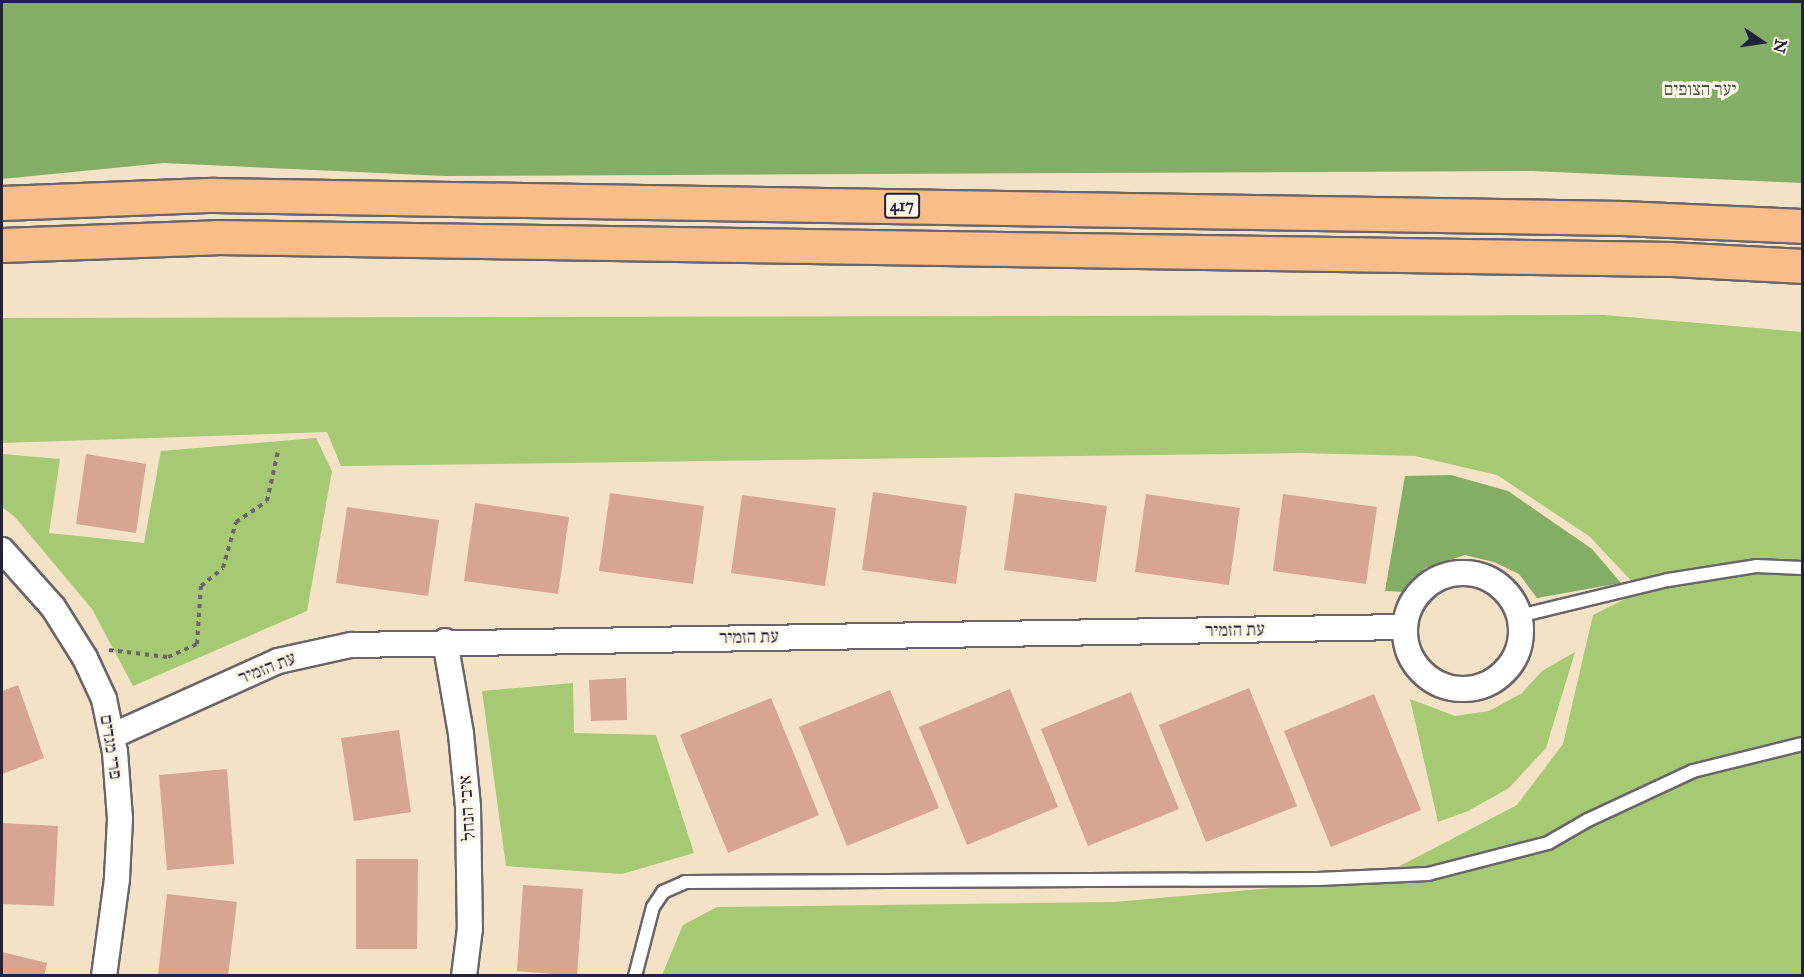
<!DOCTYPE html>
<html>
<head>
<meta charset="utf-8">
<style>
	body { margin:0 }
	#map { position:relative; width:1804px; height:977px; overflow:hidden; background:#f3e2c5; font-family:"IM FELL Great Primer","Frank Ruhl Libre",serif }
	div>[style] { position:absolute }
	[style*='--x'] { left:calc(var(--x)*1px); top:calc(var(--y)*1px); width:calc(var(--w)*1px); rotate:calc(var(--a)*1deg) }
	.green>* { inset:0; background:#a6c973 }
	.forest>* { inset:0; background:#84ad65 }
	.building>* { inset:0; background:#d7a591 }
	.path>* { height:4px; margin-top:-2px; transform-origin:0; background:repeating-linear-gradient(90deg,#6b656b 0 4.5px,transparent 0 9px) }
	.roads { filter:drop-shadow(2px 0 #6b656b) drop-shadow(-2px 0 #6b656b) drop-shadow(0 2px #6b656b) drop-shadow(0 -2px #6b656b) }
	.lane>* { height:12px; margin:-6px; padding:0 6px; transform-origin:6px; border-radius:6px; background:#fff }
	.street>* { height:24px; margin:-12px; padding:0 12px; transform-origin:12px; border-radius:12px; background:#fff }
	.street>.ring { margin:-12px; padding:0; box-sizing:content-box; background:none; border:24px solid #fff; border-radius:50% }
	.primary>* { height:33px; margin:-16.5px; padding:0 16.5px; transform-origin:16.5px; border-radius:16.5px; background:#f8bd89 }
	span { translate:-50% -50%; white-space:nowrap; text-align:center; line-height:1.15; -webkit-text-stroke:6px #fcf5e5; paint-order:stroke }
	.shield-label span { padding:2px 4px; background:#fcf5e5; border:2px solid; border-radius:4px; -webkit-text-stroke-width:0 }
	.shield-label { font-size:16px; color:#22223b; font-weight:700 }
	.park-label { font-size:18px; color:#4a544c }
	.street-label { font-size:18px; color:#22223b }
	.frame { position:absolute; inset:0; border:3px solid #22223b; pointer-events:none }
	.north { position:absolute; left:1732px; top:12px; width:60px; height:60px; -webkit-text-stroke:4px #fcf5e5; paint-order:stroke; rotate:103deg; font-size:16px; font-weight:700; line-height:24px; text-align:center; color:#22223b }
	.north::after { content:''; display:block; margin:auto; width:21px; height:27px; background:#22223b; clip-path:polygon(50% 0,100% 100%,50% 72%,0 100%) }
</style>
</head>
<body>
<div id="map">
	<div class="green">
		<i style="clip-path:polygon(1604px 315px,1802px 332px,1802px 975px,662px 975px,683px 925px,717px 907px,1114px 902px,1375px 879px,1517px 805px,1563px 744px,1593px 615px,1641px 591px,1589px 536px,1497px 475px,1415px 456px,1301px 453px,341px 466px,327px 432px,2px 443px,2px 318px)"></i>
		<i style="clip-path:polygon(316px 438px,332px 471px,307px 611px,133px 686px,92px 609px,15px 517px,2px 507px,2px 454px,60px 459px,49px 533px,144px 543px,161px 451px)"></i>
		<i style="clip-path:polygon(1575px 652px,1546px 748px,1509px 788px,1468px 811px,1438px 822px,1410px 699px,1455px 716px,1489px 711px,1522px 693px,1542px 671px)"></i>
		<i style="clip-path:polygon(573px 683px,574px 733px,656px 735px,694px 853px,622px 874px,506px 866px,482px 691px)"></i>
	</div>
	<div class="forest">
		<i style="clip-path:polygon(2px 2px,1802px 2px,1802px 183px,1532px 171px,445px 176px,164px 163px,2px 179px)"></i>
		<i style="clip-path:polygon(1451px 475px,1508px 491px,1592px 549px,1621px 583px,1537px 598px,1519px 574px,1494px 562px,1465px 555px,1425px 568px,1406px 592px,1385px 591px,1405px 476px)"></i>
	</div>
	<div class="building">
		<i style="clip-path:polygon(86px 454px,146px 464px,136px 533px,76px 524px)"></i>
		<i style="clip-path:polygon(873px 492px,967px 506px,956px 584px,862px 570px)"></i>
		<i style="clip-path:polygon(610px 493px,704px 506px,693px 584px,599px 571px)"></i>
		<i style="clip-path:polygon(1015px 493px,1107px 506px,1096px 582px,1004px 570px)"></i>
		<i style="clip-path:polygon(1146px 494px,1240px 508px,1229px 585px,1135px 572px)"></i>
		<i style="clip-path:polygon(1283px 494px,1377px 507px,1366px 584px,1273px 571px)"></i>
		<i style="clip-path:polygon(742px 495px,836px 508px,825px 586px,731px 573px)"></i>
		<i style="clip-path:polygon(475px 503px,569px 517px,558px 594px,464px 581px)"></i>
		<i style="clip-path:polygon(347px 507px,439px 520px,428px 596px,336px 583px)"></i>
		<i style="clip-path:polygon(626px 678px,627px 720px,591px 721px,589px 680px)"></i>
		<i style="clip-path:polygon(18px 685px,44px 758px,2px 774px,2px 691px)"></i>
		<i style="clip-path:polygon(1249px 688px,1297px 806px,1206px 842px,1159px 725px)"></i>
		<i style="clip-path:polygon(1010px 689px,1058px 807px,967px 845px,919px 727px)"></i>
		<i style="clip-path:polygon(890px 690px,939px 808px,847px 846px,799px 727px)"></i>
		<i style="clip-path:polygon(1131px 692px,1179px 809px,1088px 846px,1041px 729px)"></i>
		<i style="clip-path:polygon(1374px 694px,1421px 810px,1331px 847px,1284px 731px)"></i>
		<i style="clip-path:polygon(771px 698px,819px 815px,728px 853px,680px 735px)"></i>
		<i style="clip-path:polygon(399px 730px,411px 812px,354px 821px,341px 738px)"></i>
		<i style="clip-path:polygon(227px 769px,234px 864px,167px 870px,159px 775px)"></i>
		<i style="clip-path:polygon(2px 823px,58px 826px,54px 906px,2px 904px)"></i>
		<i style="clip-path:polygon(356px 859px,418px 859px,417px 949px,356px 949px)"></i>
		<i style="clip-path:polygon(523px 885px,583px 889px,577px 976px,517px 971px)"></i>
		<i style="clip-path:polygon(167px 894px,237px 902px,228px 976px,158px 976px)"></i>
		<i style="clip-path:polygon(2px 952px,47px 963px,44px 976px,2px 976px)"></i>
	</div>
	<div class="path">
		<i style="--x:109;--y:650;--w:59;--a:6.8"></i>
		<i style="--x:168;--y:657;--w:32;--a:-24"></i>
		<i style="--x:197;--y:644;--w:58;--a:-86.1"></i>
		<i style="--x:201;--y:586;--w:28;--a:-39"></i>
		<i style="--x:223;--y:568;--w:48;--a:-74.2"></i>
		<i style="--x:236;--y:522;--w:37;--a:-34"></i>
		<i style="--x:267;--y:501;--w:51;--a:-77.6"></i>
	</div>
	<div class="roads">
		<div class="lane">
			<i style="--x:1519;--y:616;--w:153;--a:-13.6"></i>
			<i style="--x:1668;--y:580;--w:89;--a:-9"></i>
			<i style="--x:1756;--y:566;--w:46;--a:2.5"></i>
			<i style="--x:635;--y:976;--w:71;--a:-75.4"></i>
			<i style="--x:653;--y:907;--w:18;--a:-56"></i>
			<i style="--x:663;--y:892;--w:24;--a:-24"></i>
			<i style="--x:685;--y:882;--w:633;--a:-0.27"></i>
			<i style="--x:1318;--y:879;--w:110;--a:-2.6"></i>
			<i style="--x:1428;--y:874;--w:124;--a:-14.5"></i>
			<i style="--x:1548;--y:843;--w:46;--a:-29.9"></i>
			<i style="--x:1588;--y:820;--w:116;--a:-25"></i>
			<i style="--x:1693;--y:771;--w:112;--a:-13.9"></i>
		</div>
		<div class="street">
			<i style="--x:2;--y:550;--w:76;--a:48.2"></i>
			<i style="--x:53;--y:607;--w:60;--a:57.9"></i>
			<i style="--x:85;--y:658;--w:45;--a:65.1"></i>
			<i style="--x:104;--y:699;--w:54;--a:78.3"></i>
			<i style="--x:115;--y:752;--w:67;--a:85.7"></i>
			<i style="--x:120;--y:819;--w:60;--a:92.9"></i>
			<i style="--x:117;--y:879;--w:98;--a:97.6"></i>
			<i class="ring" style="left:1405px;top:573px;width:92px;height:92px"></i>
			<i style="--x:445;--y:641;--w:94;--a:80.2"></i>
			<i style="--x:461;--y:734;--w:73;--a:84.5"></i>
			<i style="--x:468;--y:807;--w:121;--a:89.1"></i>
			<i style="--x:470;--y:928;--w:48;--a:97.1"></i>
			<i style="--x:112;--y:736;--w:182;--a:-24.3"></i>
			<i style="--x:278;--y:661;--w:75;--a:-12.4"></i>
			<i style="--x:351;--y:645;--w:1054;--a:-0.98"></i>
		</div>
		<div class="primary">
			<i style="--x:2;--y:203;--w:212;--a:-2.2"></i>
			<i style="--x:214;--y:195;--w:1407;--a:0.94"></i>
			<i style="--x:1621;--y:218;--w:181;--a:2.5"></i>
			<i style="--x:2;--y:245;--w:214;--a:-2.1"></i>
			<i style="--x:216;--y:237;--w:1454;--a:0.87"></i>
			<i style="--x:1670;--y:259;--w:132;--a:3"></i>
		</div>
	</div>
	<div class="shield-label">
		<span style="left:902px;top:206px">417</span>
	</div>
	<div class="park-label">
		<span style="left:1700px;top:89px">יער הצופים</span>
	</div>
	<div class="street-label">
		<span style="left:1235px;top:630px;rotate:-1deg">עת הזמיר</span>
		<span style="left:749px;top:637px;rotate:-1deg">עת הזמיר</span>
		<span style="left:267px;top:668px;rotate:-21deg">עת הזמיר</span>
		<span style="left:111px;top:747px;rotate:81deg">פרי מגדים</span>
		<span style="left:467px;top:808px;rotate:-94deg">איבי הנחל</span>
	</div>
	<div class="frame"></div>
	<div class="north">N</div>
</div>
</body>
</html>
